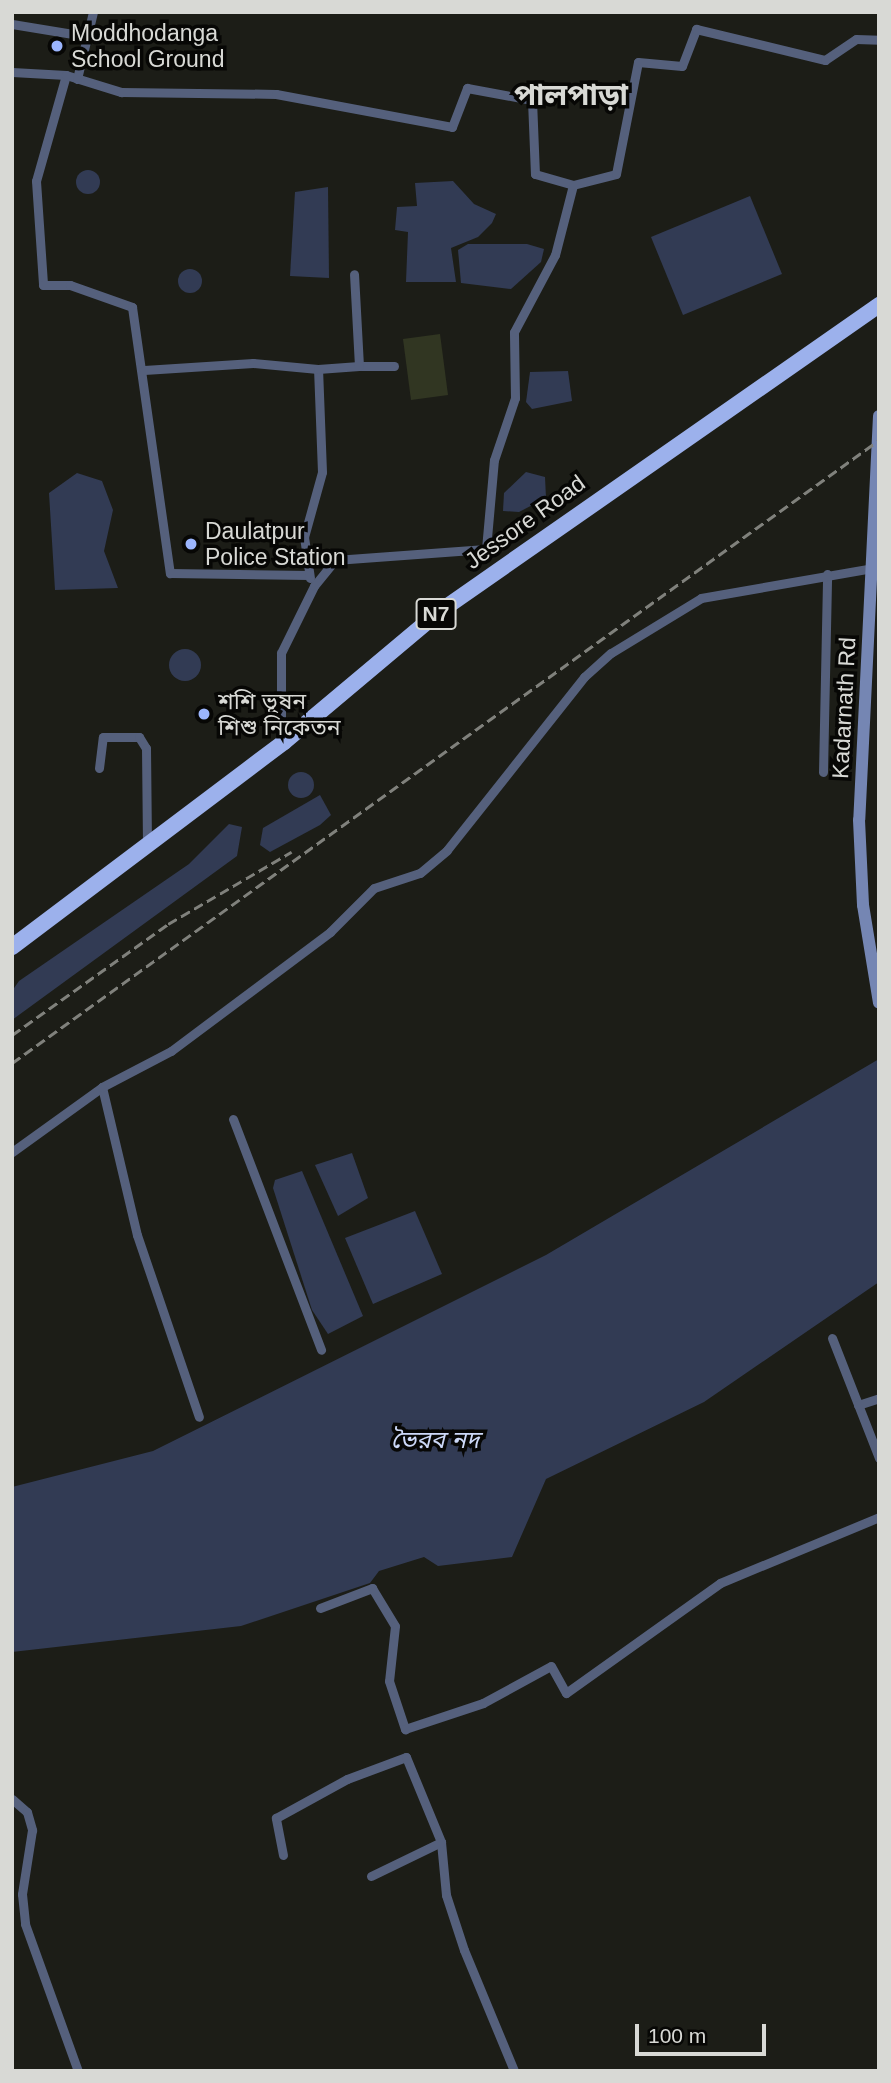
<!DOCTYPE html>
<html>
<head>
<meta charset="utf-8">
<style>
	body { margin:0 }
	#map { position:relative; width:891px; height:2083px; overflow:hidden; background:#1c1d17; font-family:Arial,"Noto Sans Bengali",sans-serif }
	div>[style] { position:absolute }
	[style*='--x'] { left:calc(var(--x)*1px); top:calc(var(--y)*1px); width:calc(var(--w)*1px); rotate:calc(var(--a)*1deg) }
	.green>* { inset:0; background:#313622 }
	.water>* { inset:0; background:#323b54 }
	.round { border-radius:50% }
	.minor>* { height:9px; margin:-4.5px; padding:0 4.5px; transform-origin:4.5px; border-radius:4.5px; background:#55607c }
	.secondary>* { height:12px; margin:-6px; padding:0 6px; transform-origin:6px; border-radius:6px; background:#7586b3 }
	.trunk>* { height:16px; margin:-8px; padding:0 8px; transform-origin:8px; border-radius:8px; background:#9cb1ec }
	.rail>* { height:2.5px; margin-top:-1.25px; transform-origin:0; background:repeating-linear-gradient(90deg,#80817c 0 10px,transparent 0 15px) }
	.dots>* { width:19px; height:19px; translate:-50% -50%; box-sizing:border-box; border:4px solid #070705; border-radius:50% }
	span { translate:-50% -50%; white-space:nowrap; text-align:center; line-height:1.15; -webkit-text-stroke:7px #070705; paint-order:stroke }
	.shield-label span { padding:2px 5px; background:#070705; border:2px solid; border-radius:5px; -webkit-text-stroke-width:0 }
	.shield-label { font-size:21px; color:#d8d9d5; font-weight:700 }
	.poi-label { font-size:23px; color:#d8d9d5 }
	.left { translate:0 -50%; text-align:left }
	.street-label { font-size:23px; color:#d8d9d5 }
	.water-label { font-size:24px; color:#cdd9f8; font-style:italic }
	.district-label { font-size:30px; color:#d8d9d5; font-weight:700 }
	.frame { position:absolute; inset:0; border:14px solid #d8d9d5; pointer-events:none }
	.scale { position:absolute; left:635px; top:2024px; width:131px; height:32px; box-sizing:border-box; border:4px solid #d8d9d5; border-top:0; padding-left:9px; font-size:21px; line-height:24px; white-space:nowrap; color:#d8d9d5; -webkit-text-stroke:5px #070705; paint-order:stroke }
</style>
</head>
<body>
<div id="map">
	<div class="green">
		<i style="clip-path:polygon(440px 334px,448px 395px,411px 400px,403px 339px)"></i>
	</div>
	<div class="water">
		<i class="round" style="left:76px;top:170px;width:24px;height:24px"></i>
		<i style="clip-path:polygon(453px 181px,474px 204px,496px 214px,492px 223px,478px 237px,451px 248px,456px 282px,406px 282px,408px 232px,395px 230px,397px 207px,417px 206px,415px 183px)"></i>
		<i style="clip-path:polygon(328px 187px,329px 278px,290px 276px,295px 192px)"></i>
		<i style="clip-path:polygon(750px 196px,782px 274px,683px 315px,651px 237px)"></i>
		<i style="clip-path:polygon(468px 244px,527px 244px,544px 249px,541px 262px,511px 289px,461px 283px,458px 250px)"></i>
		<i class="round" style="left:178px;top:269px;width:24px;height:24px"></i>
		<i style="clip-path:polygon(568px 371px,572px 401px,532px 409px,526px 402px,530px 372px)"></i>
		<i style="clip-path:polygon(526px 472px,545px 477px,546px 498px,519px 512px,503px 511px,504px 493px)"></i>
		<i style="clip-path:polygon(77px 473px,102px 481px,113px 510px,104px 551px,118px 588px,55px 590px,49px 493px)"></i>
		<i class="round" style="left:169px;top:649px;width:32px;height:32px"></i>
		<i class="round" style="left:288px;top:772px;width:26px;height:26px"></i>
		<i style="clip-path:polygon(320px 795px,331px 815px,320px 825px,270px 852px,260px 845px,263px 828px)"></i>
		<i style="clip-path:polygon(229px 824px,242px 827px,237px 856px,12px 1020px,12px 991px,19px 981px,189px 864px)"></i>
		<i style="clip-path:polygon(879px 1059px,879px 1282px,704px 1402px,546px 1479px,512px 1557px,438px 1566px,424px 1557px,379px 1571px,370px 1583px,241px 1626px,12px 1652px,12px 1487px,153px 1451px,546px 1255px)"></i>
		<i style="clip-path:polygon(352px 1153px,368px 1198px,338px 1216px,315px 1165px)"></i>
		<i style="clip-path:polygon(302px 1171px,363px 1316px,328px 1334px,312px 1310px,273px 1188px,275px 1180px)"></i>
		<i style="clip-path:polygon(415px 1211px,442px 1274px,373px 1304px,345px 1238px)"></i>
	</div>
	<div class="minor">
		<i style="--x:12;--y:24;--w:74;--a:9.3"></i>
		<i style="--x:12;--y:72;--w:54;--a:3.2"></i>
		<i style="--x:66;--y:75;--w:110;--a:105.8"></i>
		<i style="--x:36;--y:181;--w:104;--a:86.1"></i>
		<i style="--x:43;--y:285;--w:27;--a:0"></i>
		<i style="--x:70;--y:285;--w:66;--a:19.5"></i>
		<i style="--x:132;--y:307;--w:269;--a:81.9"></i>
		<i style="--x:170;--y:573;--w:139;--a:0.8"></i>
		<i style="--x:66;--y:75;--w:58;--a:17.2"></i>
		<i style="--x:121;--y:92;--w:155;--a:0.7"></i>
		<i style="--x:276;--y:94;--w:179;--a:10.6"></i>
		<i style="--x:452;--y:127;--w:42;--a:-69"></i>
		<i style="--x:467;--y:88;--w:66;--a:10.5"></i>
		<i style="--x:532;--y:100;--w:74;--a:87.7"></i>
		<i style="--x:535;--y:174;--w:40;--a:16"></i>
		<i style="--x:77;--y:79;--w:69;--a:-76.6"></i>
		<i style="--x:359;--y:366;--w:35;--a:0"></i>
		<i style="--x:144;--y:370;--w:109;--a:-3.7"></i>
		<i style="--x:253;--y:363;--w:65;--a:5.3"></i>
		<i style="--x:310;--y:578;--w:41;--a:-98.3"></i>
		<i style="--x:304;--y:537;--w:67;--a:-74.5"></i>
		<i style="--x:322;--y:472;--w:103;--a:-92.2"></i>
		<i style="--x:318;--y:369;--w:41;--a:-4.2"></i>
		<i style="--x:359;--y:366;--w:92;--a:-93.1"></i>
		<i style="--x:281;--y:735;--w:82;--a:-90"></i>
		<i style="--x:281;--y:653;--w:75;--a:-63.8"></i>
		<i style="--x:314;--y:586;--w:33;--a:-51"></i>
		<i style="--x:335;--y:560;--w:151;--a:-4.2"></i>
		<i style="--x:486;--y:549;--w:89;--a:-84.9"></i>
		<i style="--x:494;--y:460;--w:65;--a:-71.3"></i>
		<i style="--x:515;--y:398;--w:66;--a:-90.9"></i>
		<i style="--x:514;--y:332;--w:87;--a:-62"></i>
		<i style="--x:555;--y:255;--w:72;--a:-75.6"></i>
		<i style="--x:573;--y:185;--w:44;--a:-14.3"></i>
		<i style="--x:616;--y:174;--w:114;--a:-78.9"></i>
		<i style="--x:638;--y:62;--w:44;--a:5.2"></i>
		<i style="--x:682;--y:66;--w:40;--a:-69"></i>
		<i style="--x:696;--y:29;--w:133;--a:13.5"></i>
		<i style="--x:825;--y:60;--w:37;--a:-34"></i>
		<i style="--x:856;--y:39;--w:23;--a:2"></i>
		<i style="--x:99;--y:768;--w:31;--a:-83"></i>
		<i style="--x:103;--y:737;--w:36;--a:0"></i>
		<i style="--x:139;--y:737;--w:13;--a:58"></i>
		<i style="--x:146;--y:748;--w:89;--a:89.4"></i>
		<i style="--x:823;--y:772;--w:198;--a:-88.8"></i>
		<i style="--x:102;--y:1087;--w:152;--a:76.7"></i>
		<i style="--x:137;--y:1235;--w:192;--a:71.2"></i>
		<i style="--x:233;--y:1119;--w:247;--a:69.1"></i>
		<i style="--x:12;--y:1152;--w:111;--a:-35.8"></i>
		<i style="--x:102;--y:1087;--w:78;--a:-27.6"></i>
		<i style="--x:171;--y:1051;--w:199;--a:-36.8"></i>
		<i style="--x:330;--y:932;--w:62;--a:-45"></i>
		<i style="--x:374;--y:888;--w:48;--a:-18.1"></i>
		<i style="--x:420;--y:873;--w:35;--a:-40"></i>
		<i style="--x:447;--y:850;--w:221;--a:-51.6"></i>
		<i style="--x:584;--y:677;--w:36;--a:-42"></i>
		<i style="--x:611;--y:653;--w:105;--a:-31.4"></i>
		<i style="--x:701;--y:598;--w:181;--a:-9.9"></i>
		<i style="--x:832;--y:1338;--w:129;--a:68.6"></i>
		<i style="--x:858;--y:1405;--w:22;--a:-18"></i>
		<i style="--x:320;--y:1608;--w:56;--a:-21"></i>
		<i style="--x:372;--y:1588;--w:44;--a:58.8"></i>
		<i style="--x:395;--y:1626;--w:55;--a:96.2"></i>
		<i style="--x:389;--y:1681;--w:51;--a:71.6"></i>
		<i style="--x:405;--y:1729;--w:82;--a:-18.4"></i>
		<i style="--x:483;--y:1703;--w:77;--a:-28.6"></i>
		<i style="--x:551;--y:1666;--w:31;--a:61"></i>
		<i style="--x:566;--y:1693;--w:189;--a:-35.5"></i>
		<i style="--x:720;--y:1583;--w:172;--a:-22.5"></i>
		<i style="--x:12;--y:1799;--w:20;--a:41"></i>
		<i style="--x:27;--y:1812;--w:19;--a:74"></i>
		<i style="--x:32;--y:1830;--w:65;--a:98.9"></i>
		<i style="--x:22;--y:1894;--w:30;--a:84"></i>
		<i style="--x:25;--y:1924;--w:156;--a:70.2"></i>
		<i style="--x:283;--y:1855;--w:38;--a:-101"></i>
		<i style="--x:276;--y:1818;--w:81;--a:-28.8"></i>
		<i style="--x:347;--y:1779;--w:63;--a:-20.4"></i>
		<i style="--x:406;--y:1757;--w:92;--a:67.6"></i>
		<i style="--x:441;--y:1842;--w:53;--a:84.6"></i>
		<i style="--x:446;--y:1895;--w:58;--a:71.9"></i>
		<i style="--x:464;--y:1950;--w:131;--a:67.5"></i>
		<i style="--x:371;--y:1876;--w:78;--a:-25.9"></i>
	</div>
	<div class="secondary">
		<i style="--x:879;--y:416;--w:404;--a:92.8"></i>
		<i style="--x:859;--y:820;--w:85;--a:87.3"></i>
		<i style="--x:863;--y:905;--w:99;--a:80.7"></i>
	</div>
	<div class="trunk">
		<i style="--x:12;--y:947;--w:341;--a:-37"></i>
		<i style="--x:284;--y:742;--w:202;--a:-40"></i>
		<i style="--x:439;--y:612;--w:537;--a:-34.9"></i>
	</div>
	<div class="rail">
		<i style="--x:12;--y:1035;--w:191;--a:-35.4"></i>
		<i style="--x:168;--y:924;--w:143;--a:-30.3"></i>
		<i style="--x:12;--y:1063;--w:1068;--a:-35.7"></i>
	</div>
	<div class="dots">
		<i style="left:57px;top:46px;background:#9bb5fd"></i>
		<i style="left:191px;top:544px;background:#9bb5fd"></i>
		<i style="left:204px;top:714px;background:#9bb5fd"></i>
	</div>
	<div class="shield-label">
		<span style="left:436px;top:614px">N7</span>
	</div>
	<div class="poi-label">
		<span class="left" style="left:71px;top:46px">Moddhodanga<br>School Ground</span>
		<span class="left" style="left:205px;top:544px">Daulatpur<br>Police Station</span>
		<span class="left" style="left:218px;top:714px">শশি ভূষন<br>শিশু নিকেতন</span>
	</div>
	<div class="street-label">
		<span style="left:525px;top:522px;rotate:-36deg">Jessore Road</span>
		<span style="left:844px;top:708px;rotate:-87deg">Kadarnath Rd</span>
	</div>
	<div class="water-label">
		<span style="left:435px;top:1440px">ভৈরব নদ</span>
	</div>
	<div class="district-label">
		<span style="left:571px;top:95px">পালপাড়া</span>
	</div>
	<div class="frame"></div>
	<div class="scale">100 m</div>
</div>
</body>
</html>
